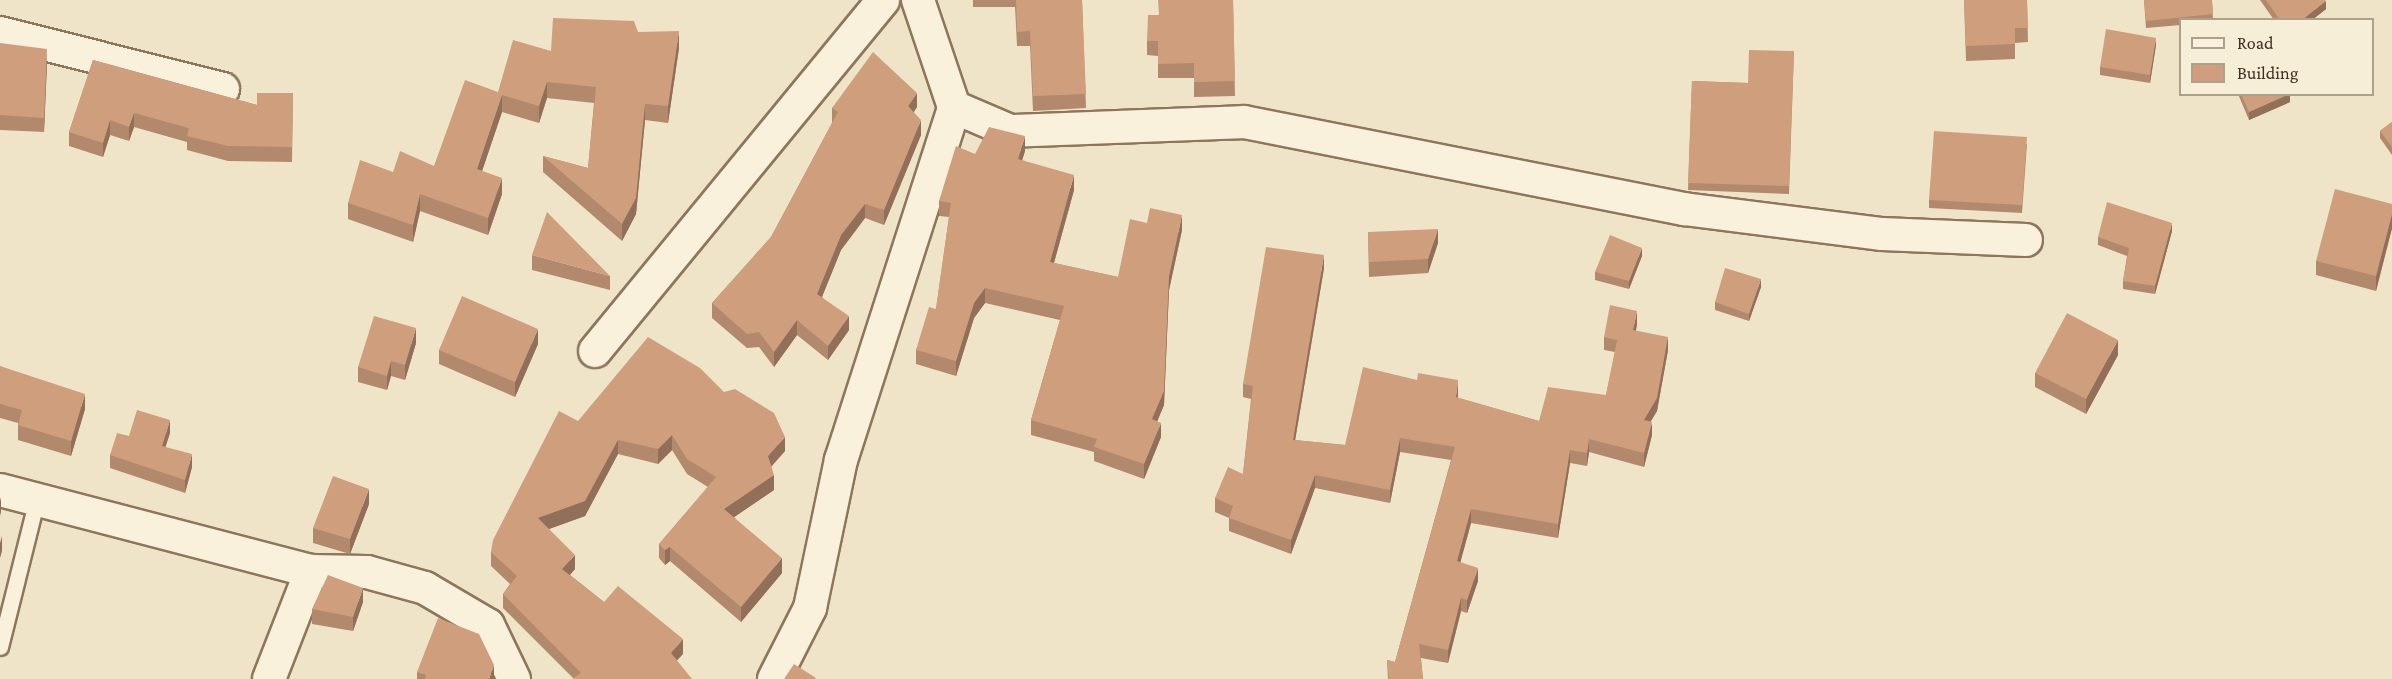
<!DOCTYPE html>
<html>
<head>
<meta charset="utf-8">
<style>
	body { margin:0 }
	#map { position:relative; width:2392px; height:679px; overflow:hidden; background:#f0e4c8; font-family:"Crimson Pro",serif }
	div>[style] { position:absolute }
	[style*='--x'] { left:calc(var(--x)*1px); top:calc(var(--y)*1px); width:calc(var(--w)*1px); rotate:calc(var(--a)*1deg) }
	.roads { filter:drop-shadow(2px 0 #8d765c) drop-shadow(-2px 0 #8d765c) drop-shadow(0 2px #8d765c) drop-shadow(0 -2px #8d765c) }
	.lane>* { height:15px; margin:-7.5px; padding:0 7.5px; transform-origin:7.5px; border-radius:7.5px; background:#faf1dc }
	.street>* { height:32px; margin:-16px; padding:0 16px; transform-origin:16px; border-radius:16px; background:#faf1dc }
	.wall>* { inset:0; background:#b2896c }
	.shaded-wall>* { inset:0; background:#916f58 }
	.building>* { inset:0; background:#cf9f7d }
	span { translate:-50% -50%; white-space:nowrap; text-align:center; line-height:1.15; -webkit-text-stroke:6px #f7eed8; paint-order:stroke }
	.legend { position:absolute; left:2179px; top:18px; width:195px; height:78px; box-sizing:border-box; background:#f7eed8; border:2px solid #ada18e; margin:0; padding:8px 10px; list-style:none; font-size:18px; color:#3d2e20 }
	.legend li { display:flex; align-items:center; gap:12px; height:30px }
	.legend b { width:30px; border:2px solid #ada18e }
</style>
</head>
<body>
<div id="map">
	<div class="roads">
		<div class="lane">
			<i style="--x:0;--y:647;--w:153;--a:-76"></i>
		</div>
		<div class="street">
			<i style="--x:918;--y:0;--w:113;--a:71.4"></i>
			<i style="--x:954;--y:107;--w:61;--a:23.2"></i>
			<i style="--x:1010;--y:131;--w:234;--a:-2.2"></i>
			<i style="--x:1244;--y:122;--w:449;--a:11.2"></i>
			<i style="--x:1684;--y:209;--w:200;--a:7.2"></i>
			<i style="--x:1882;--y:234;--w:144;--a:2.4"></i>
			<i style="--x:0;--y:33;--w:230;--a:14.1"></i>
			<i style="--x:595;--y:351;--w:454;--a:-50.6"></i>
			<i style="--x:0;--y:490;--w:321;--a:14.6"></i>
			<i style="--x:311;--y:571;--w:56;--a:1"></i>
			<i style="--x:367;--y:572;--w:60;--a:15.4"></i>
			<i style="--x:425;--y:588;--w:73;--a:30.4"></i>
			<i style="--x:488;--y:625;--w:60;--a:64.3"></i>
			<i style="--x:269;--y:679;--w:116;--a:-68.7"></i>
			<i style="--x:774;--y:679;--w:80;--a:-63.1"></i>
			<i style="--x:810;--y:608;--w:151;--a:-78.2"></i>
			<i style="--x:841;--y:460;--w:371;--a:-72.2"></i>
		</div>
	</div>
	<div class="wall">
		<i style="clip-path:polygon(973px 0,1082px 0,1086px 108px,1033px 111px,1030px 46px,1017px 46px,1015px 7px,973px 7px)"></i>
		<i style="clip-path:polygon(1233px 0,1235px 96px,1194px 97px,1194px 78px,1158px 78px,1158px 56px,1147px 55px,1147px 41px,1158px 15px)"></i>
		<i style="clip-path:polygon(1964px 0,2027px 0,2028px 42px,2015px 43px,2015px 59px,1966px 61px)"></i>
		<i style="clip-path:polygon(2144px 0,2212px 0,2213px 20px,2181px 20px,2181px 25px,2146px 28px)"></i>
		<i style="clip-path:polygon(2260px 0,2325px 0,2326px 9px,2312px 20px,2274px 20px)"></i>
		<i style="clip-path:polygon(638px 32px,679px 48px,668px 123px,645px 120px,636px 214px,622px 241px,543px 172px,543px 156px,588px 168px,594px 103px,547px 98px,539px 123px,502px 112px,482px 171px,502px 194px,488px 235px,420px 211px,413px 242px,348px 219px,348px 203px,393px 172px,434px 166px,498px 92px,551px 51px)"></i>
		<i style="clip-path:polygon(0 43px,47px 63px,44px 132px,0 130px)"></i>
		<i style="clip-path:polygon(2156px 45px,2150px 83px,2100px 75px,2100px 67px)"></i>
		<i style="clip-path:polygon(1794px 51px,1789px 194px,1688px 190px,1692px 81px,1748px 83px)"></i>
		<i style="clip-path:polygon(93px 60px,257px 105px,293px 93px,292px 162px,228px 161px,187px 150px,187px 142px,134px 127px,129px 141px,110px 135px,103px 157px,69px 146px,69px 132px)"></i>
		<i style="clip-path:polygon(2238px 94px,2290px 94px,2290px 102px,2249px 120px)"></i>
		<i style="clip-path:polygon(917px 107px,914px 112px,921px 135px,884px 225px,865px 218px,841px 250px,822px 297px,849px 330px,828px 360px,797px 335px,774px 367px,759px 347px,747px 348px,712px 318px,712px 303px,771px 237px,832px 123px,832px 108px)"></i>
		<i style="clip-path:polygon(2392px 122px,2392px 155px,2380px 138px,2380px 131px)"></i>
		<i style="clip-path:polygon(2027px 144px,2022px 213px,1929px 208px,1929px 200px)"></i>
		<i style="clip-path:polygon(1025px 151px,1022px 160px,1074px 190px,1054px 263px,1118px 277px,1182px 230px,1169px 290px,1164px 405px,1157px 421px,1161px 437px,1144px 479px,1094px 461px,1094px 452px,1031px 435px,1031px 420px,1060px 320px,985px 303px,974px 318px,956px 376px,916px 364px,916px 350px,936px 309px,949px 217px,939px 216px,939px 201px,975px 154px)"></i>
		<i style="clip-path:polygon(2392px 204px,2392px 228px,2376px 291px,2316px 275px,2316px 261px)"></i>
		<i style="clip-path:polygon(2172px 231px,2155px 294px,2123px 289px,2123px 281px,2127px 256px,2098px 245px,2098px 237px)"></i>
		<i style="clip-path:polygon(1368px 232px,1438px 243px,1428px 273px,1369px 277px)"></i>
		<i style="clip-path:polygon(532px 255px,610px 276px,610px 290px,532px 270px)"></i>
		<i style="clip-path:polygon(1642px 256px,1629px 289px,1595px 280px,1595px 272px)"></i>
		<i style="clip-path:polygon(1324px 268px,1295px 440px,1345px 445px,1458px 393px,1458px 398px,1539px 421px,1606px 395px,1615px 352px,1604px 350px,1604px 337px,1637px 324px,1636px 331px,1668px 350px,1657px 411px,1650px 422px,1652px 435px,1644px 467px,1589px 452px,1587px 466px,1570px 463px,1558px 538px,1471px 523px,1460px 562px,1478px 581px,1467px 613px,1461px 611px,1448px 663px,1421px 658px,1423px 679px,1388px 679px,1387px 660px,1395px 662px,1451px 460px,1400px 452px,1390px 503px,1315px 488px,1291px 554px,1229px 531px,1229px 518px,1215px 512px,1215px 498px,1243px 474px,1251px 399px,1243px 397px,1243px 384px)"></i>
		<i style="clip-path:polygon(1761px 287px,1749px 321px,1715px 310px,1715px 302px)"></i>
		<i style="clip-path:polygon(416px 343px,405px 380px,391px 376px,387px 390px,358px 382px,358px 367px)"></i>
		<i style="clip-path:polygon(538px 344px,515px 397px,439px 364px,439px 350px)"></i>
		<i style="clip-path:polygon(2118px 355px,2086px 414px,2035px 387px,2035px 373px)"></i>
		<i style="clip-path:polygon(0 366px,85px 409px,71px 456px,18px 440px,18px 423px,0 418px)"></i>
		<i style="clip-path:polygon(724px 392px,785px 451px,771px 467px,774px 490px,734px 517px,782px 573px,741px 622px,670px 561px,665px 565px,659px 558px,659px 544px,708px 487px,687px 474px,672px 450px,658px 464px,618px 454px,585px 516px,549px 529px,575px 569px,570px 575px,604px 602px,683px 654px,573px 678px,503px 608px,503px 594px,510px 584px,491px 566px,491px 552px,578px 421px)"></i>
		<i style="clip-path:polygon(170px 433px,165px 447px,192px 467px,185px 493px,110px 468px,110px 455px,129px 436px)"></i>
		<i style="clip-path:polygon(369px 504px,350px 554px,313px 543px,313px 528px)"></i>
		<i style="clip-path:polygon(363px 602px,353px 631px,312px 624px,312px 609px)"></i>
		<i style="clip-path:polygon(417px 672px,494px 679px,417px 679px)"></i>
	</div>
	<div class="shaded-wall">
		<i style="clip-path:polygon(2326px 1px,2326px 9px,2312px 20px,2302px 20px)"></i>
		<i style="clip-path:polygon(679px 31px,679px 48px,668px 123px,668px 106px)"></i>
		<i style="clip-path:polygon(2156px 38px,2156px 45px,2150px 83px,2150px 75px)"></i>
		<i style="clip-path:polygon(47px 49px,47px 63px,44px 132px,44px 118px)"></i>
		<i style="clip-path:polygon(547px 82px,547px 98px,539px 123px,539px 106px)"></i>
		<i style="clip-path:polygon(917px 93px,917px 107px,908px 120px,908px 106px)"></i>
		<i style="clip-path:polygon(2290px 94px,2290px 102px,2249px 120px,2249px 112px)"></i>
		<i style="clip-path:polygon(502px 95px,502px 112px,477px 186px,477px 169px)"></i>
		<i style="clip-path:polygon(645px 104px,645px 120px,636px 214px,622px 241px,622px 224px)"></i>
		<i style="clip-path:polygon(134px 113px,134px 127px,129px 141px,129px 127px)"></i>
		<i style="clip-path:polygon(110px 120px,110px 135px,103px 157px,103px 143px)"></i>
		<i style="clip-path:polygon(921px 120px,921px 135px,884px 225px,884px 210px)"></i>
		<i style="clip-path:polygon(1025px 136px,1025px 151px,1018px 174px,1018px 159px)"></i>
		<i style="clip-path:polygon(1074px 175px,1074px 190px,1050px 277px,1050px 262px)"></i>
		<i style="clip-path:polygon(502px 178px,502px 194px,488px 235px,488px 218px)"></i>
		<i style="clip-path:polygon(420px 194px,420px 211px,413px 242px,413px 225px)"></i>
		<i style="clip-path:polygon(865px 204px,865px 218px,841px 250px,817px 309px,817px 294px,841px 235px)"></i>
		<i style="clip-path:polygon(2392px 214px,2392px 228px,2376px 291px,2376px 276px)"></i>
		<i style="clip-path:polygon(1182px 215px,1182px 230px,1169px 290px,1164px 405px,1152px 434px,1152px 419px,1169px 276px)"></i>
		<i style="clip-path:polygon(2172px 223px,2172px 231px,2155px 294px,2155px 286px)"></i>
		<i style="clip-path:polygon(1438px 229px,1438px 243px,1428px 273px,1428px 259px)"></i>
		<i style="clip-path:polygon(1642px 248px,1642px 256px,1629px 289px,1629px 281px)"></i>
		<i style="clip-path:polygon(1324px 255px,1324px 268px,1293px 453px,1293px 440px)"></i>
		<i style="clip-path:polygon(1761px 279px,1761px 287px,1749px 321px,1749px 314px)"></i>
		<i style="clip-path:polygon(985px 288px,985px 303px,974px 318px,956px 376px,956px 361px,974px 303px)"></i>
		<i style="clip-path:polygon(1637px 311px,1637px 324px,1633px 343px,1633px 330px)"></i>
		<i style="clip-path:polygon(849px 316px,849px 330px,828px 360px,828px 346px)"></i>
		<i style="clip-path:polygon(797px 320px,797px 335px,774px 367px,774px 352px)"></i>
		<i style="clip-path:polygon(416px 328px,416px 343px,405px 380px,405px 365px)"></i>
		<i style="clip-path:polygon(538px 329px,538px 344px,515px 397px,515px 382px)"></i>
		<i style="clip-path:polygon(1668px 337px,1668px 350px,1657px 411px,1644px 433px,1644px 420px)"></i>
		<i style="clip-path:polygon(2118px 340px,2118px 355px,2086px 414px,2086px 399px)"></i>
		<i style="clip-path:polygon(391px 361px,391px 376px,387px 390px,387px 376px)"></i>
		<i style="clip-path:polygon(1458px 380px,1458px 393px,1456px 410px,1456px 397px)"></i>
		<i style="clip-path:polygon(85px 394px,85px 409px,71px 456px,71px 441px)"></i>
		<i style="clip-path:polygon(170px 420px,170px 433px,162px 458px,162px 446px)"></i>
		<i style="clip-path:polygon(1652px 422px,1652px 435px,1644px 467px,1644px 453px)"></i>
		<i style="clip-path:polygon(1161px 423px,1161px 437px,1144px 479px,1144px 464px)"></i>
		<i style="clip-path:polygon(672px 435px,672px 450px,658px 464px,658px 449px)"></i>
		<i style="clip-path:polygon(785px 437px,785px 451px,768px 470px,768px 456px)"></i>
		<i style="clip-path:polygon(1400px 438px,1400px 452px,1390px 503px,1390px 490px)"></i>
		<i style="clip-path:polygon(1589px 439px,1589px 452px,1587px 466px,1587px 453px)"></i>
		<i style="clip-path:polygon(618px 440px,618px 454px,585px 516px,538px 533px,538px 518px)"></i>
		<i style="clip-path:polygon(1570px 450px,1570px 463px,1558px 538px,1558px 524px)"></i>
		<i style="clip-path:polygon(192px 454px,192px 467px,185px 493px,185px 480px)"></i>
		<i style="clip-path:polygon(774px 475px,774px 490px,724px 524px,724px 509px)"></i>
		<i style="clip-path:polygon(1315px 475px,1315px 488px,1291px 554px,1291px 540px)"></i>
		<i style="clip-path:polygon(369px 489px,369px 504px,350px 554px,350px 539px)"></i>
		<i style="clip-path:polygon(1px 497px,1px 512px,0 516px,0 501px)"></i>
		<i style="clip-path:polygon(1471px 509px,1471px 523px,1457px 575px,1457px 561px)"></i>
		<i style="clip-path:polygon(2px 536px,2px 551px,0 558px,0 543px)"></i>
		<i style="clip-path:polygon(670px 547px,670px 561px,665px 565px,665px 550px)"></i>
		<i style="clip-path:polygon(575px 555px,575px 569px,562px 584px,562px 569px)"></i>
		<i style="clip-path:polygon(782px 558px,782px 573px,741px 622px,741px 607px)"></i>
		<i style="clip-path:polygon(1478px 568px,1478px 581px,1467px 613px,1467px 600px)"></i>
		<i style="clip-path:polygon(363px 588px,363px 602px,353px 631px,353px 617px)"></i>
		<i style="clip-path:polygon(1461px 598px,1461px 611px,1448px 663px,1448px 650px)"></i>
		<i style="clip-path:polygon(683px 639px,683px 654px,671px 667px,671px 653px)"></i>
		<i style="clip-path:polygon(494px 665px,494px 679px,489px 679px)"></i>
	</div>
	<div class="building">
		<i style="clip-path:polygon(1016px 0,1082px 0,1086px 94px,1033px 96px,1030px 31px,1017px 32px)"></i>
		<i style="clip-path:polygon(1158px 0,1233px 0,1235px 81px,1194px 82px,1194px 63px,1158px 64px,1158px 41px,1147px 41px,1148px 15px,1159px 15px)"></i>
		<i style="clip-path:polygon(1964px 0,2027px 0,2028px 28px,2015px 28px,2015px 44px,1966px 46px)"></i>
		<i style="clip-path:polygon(2144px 0,2212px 0,2213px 14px,2146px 21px)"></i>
		<i style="clip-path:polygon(2266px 0,2325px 0,2326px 1px,2302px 20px,2280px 20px)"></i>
		<i style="clip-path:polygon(553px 18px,634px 21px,638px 32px,679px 31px,668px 106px,645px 104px,636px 198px,622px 224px,543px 156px,588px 168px,596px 87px,547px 82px,539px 106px,502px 95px,477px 169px,502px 178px,488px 218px,420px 194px,413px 225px,348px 203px,360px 160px,393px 172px,400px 151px,434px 166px,465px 80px,498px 92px,513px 40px,551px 51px)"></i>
		<i style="clip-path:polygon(2106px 29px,2156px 38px,2150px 75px,2100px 67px)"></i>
		<i style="clip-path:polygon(0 43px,47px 49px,44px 118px,0 115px)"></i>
		<i style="clip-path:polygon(1749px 50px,1794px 51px,1789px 186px,1688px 183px,1692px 81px,1748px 83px)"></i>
		<i style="clip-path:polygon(873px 52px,917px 93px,908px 106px,921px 120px,884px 210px,865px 204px,841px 235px,817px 294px,849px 316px,828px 346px,797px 320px,774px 352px,759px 332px,747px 334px,712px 303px,771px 237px,838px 112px,832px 108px)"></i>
		<i style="clip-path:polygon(93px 60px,257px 105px,257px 93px,293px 93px,292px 147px,228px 146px,187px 136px,189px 128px,134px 113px,129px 127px,110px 120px,103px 143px,69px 132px)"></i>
		<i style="clip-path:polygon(2241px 94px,2289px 94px,2249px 112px)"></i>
		<i style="clip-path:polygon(2392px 122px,2392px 147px,2380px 131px)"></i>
		<i style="clip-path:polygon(989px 127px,1025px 136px,1018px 159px,1074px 175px,1050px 262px,1118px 277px,1130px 219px,1147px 223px,1150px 208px,1182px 215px,1169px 276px,1164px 391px,1152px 419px,1161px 423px,1144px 464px,1094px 447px,1097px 439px,1031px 420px,1064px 306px,985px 288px,974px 303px,956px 361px,916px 350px,929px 307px,936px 309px,951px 203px,939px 201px,956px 146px,975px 154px)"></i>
		<i style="clip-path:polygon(1934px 131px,2027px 137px,2022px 205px,1929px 200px)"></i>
		<i style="clip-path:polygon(2335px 189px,2392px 204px,2392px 214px,2376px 276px,2316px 261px)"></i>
		<i style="clip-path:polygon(2107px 202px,2172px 223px,2155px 286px,2123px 281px,2129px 248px,2098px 237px)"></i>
		<i style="clip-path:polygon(547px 212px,610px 276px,532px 255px)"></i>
		<i style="clip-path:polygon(1438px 229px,1428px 259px,1369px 262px,1368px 232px)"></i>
		<i style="clip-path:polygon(1610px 235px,1642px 248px,1629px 281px,1595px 272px)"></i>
		<i style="clip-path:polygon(1266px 247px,1324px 255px,1293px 440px,1345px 445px,1363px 367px,1417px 380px,1418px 373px,1458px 380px,1456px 397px,1539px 421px,1548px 387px,1606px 395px,1617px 340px,1604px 337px,1610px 305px,1637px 311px,1633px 330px,1668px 337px,1657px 398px,1644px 420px,1652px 422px,1644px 453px,1589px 439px,1587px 453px,1570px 450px,1558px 524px,1471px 509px,1457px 561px,1478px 568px,1467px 600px,1461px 598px,1448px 650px,1419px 644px,1423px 679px,1389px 679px,1387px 660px,1395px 662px,1455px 447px,1400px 438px,1390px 490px,1315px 475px,1291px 540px,1229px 518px,1233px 506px,1215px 498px,1228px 467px,1243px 474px,1253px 386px,1243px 384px)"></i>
		<i style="clip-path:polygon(1725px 268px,1761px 279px,1749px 314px,1715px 302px)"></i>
		<i style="clip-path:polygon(462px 296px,538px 329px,515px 382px,439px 350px)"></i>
		<i style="clip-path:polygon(2067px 313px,2118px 340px,2086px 399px,2035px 373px)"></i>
		<i style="clip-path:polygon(374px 316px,416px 328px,405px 365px,391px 361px,387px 376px,358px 367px)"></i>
		<i style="clip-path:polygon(648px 337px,700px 368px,724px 392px,735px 389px,774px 413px,785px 437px,768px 456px,774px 475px,724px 509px,782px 558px,741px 607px,670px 547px,665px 550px,659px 544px,716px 477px,687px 459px,672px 435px,658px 449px,618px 440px,585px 501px,538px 518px,575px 555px,562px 569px,604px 602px,618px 586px,683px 639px,671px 653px,692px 679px,572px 679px,581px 673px,503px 594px,517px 576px,491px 552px,493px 540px,559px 411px,578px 421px)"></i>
		<i style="clip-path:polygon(0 366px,85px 394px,71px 441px,18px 425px,22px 410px,0 404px)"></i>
		<i style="clip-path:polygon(137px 410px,170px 420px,162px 446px,192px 454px,185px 480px,110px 455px,117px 433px,129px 436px)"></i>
		<i style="clip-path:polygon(333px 476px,369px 489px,350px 539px,313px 528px)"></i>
		<i style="clip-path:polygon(328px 575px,363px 588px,353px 617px,312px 609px)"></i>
		<i style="clip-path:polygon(438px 618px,479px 634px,494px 665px,489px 679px,425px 679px,426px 675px,417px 672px)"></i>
		<i style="clip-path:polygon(794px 664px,816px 678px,815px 679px,784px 679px)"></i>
	</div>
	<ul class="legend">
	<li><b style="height:8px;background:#faf1dc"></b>Road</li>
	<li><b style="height:16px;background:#cf9f7d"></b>Building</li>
	</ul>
</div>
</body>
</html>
